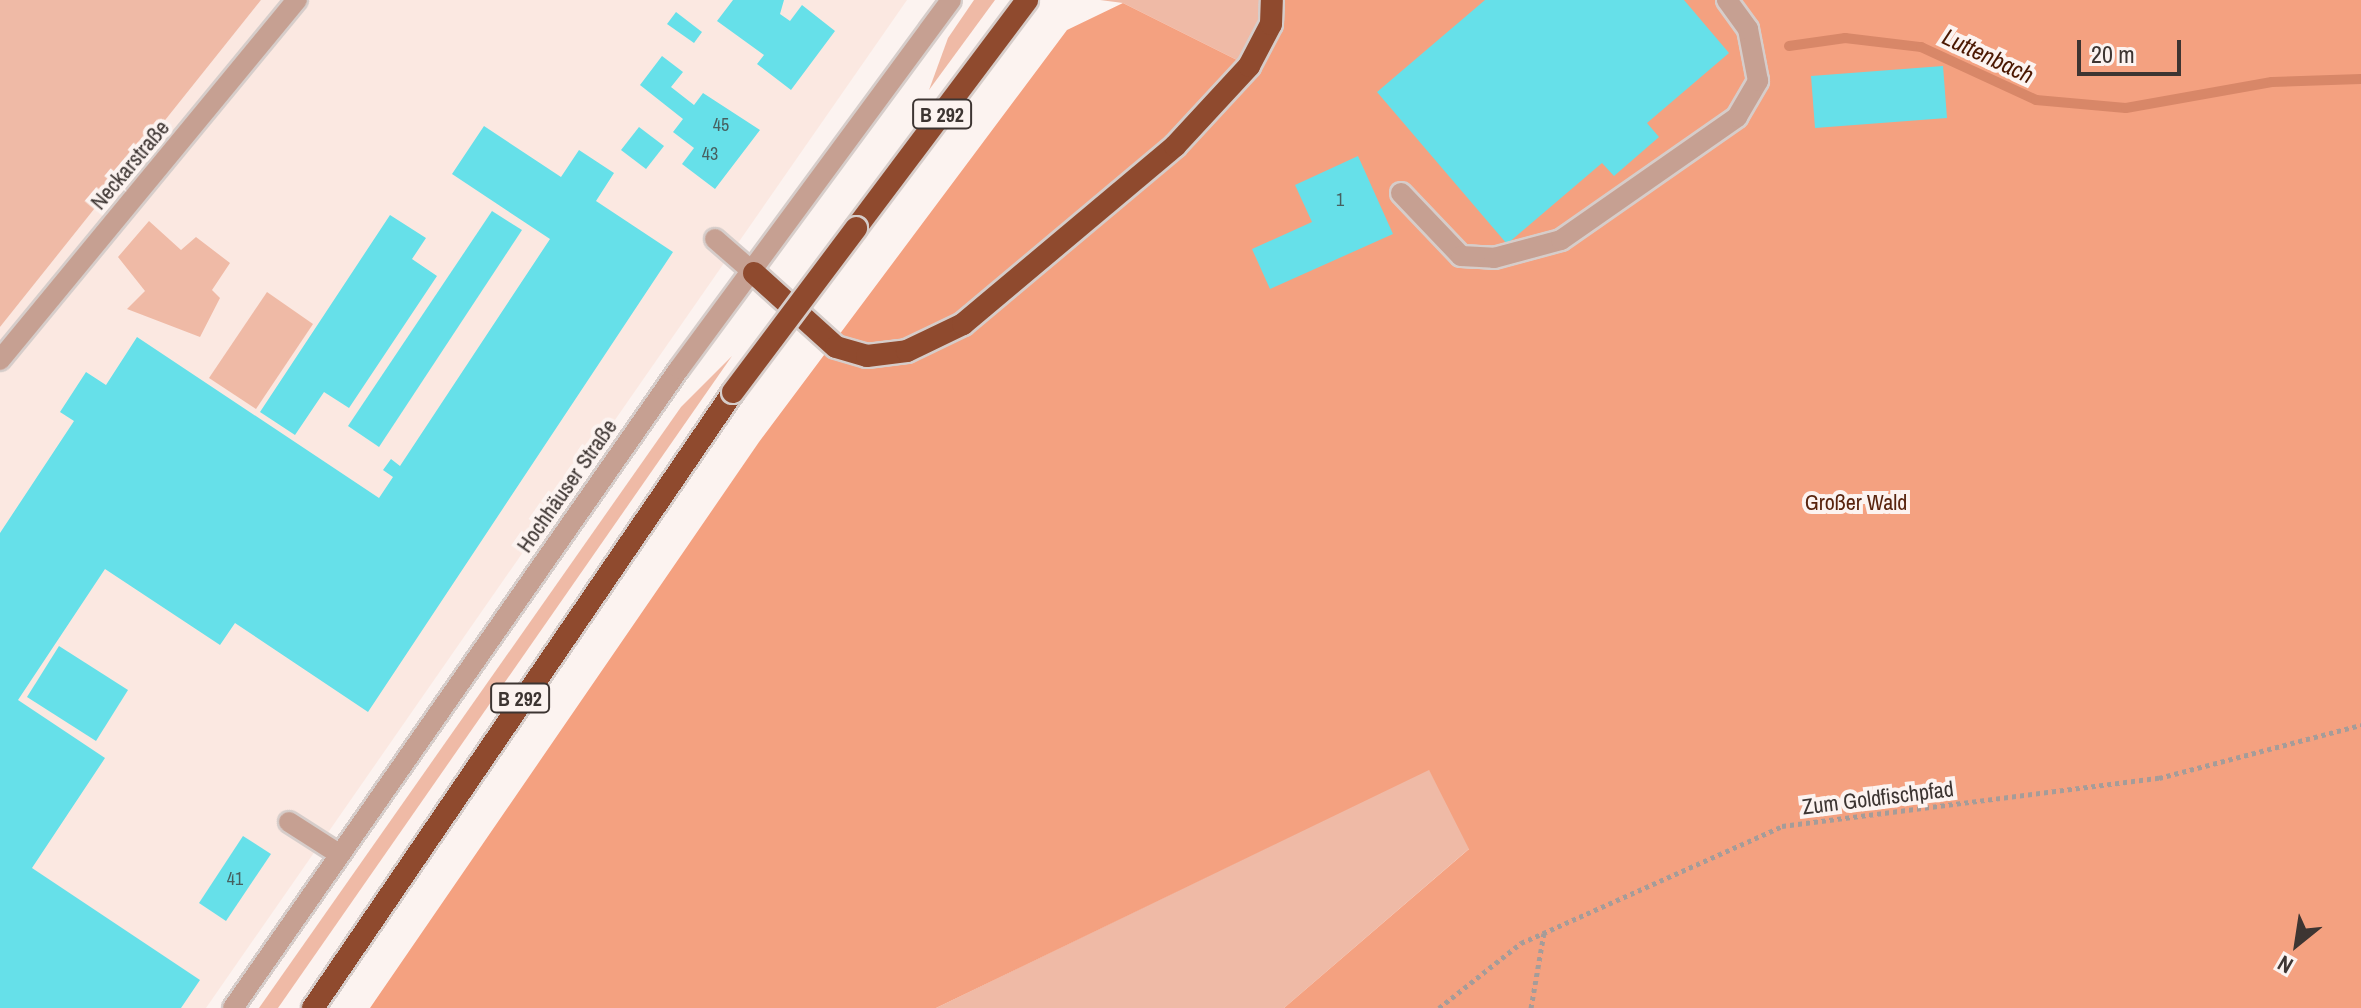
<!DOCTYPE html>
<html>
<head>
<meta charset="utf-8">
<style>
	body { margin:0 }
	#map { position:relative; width:2361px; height:1008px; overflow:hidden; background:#fcf3f0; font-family:"Archivo Narrow",sans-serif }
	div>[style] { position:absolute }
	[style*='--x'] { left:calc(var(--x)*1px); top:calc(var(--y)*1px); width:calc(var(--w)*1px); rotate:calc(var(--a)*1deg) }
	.built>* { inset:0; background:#fbe8e1 }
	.green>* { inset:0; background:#efbaa6 }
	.forest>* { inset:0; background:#f4a180 }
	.stream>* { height:10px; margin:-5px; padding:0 5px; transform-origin:5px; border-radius:5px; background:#d88768 }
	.building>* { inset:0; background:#66e0e9 }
	.path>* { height:5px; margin-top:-2.5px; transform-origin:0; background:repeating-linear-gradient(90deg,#a59c99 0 4px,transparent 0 8px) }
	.roads { filter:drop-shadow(2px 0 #d6cdca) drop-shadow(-2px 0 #d6cdca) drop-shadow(0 2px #d6cdca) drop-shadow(0 -2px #d6cdca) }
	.service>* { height:20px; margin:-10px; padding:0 10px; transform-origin:10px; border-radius:10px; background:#c6a092 }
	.minor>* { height:20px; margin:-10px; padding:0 10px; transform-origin:10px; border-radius:10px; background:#c6a092 }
	.tertiary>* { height:20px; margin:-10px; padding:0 10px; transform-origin:10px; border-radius:10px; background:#c6a092 }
	.trunk>* { height:22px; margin:-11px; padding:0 11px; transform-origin:11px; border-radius:11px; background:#8f4a2e }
	.bridges { filter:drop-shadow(2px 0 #d6cdca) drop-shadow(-2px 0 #d6cdca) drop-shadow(0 2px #d6cdca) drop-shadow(0 -2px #d6cdca) }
	.trunk-bridge>* { height:22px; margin:-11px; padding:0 11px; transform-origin:11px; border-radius:11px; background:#8f4a2e }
	span { translate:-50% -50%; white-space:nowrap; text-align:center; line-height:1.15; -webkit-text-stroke:8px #fcf3f0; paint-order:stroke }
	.number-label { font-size:18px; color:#476060 }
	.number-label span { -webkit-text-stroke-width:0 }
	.shield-label span { padding:2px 6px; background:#fcf3f0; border:2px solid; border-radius:6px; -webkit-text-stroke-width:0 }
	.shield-label { font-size:20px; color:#3d3532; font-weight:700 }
	.street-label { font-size:22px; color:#3d3532 }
	.park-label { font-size:22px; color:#58240e }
	.water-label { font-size:24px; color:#4b1802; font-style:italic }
	.north { position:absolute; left:2257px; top:904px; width:80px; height:80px; -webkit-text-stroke:6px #fcf3f0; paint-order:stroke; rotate:210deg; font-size:22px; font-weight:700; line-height:32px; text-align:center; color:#3d3532 }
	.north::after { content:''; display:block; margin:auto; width:28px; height:36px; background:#3d3532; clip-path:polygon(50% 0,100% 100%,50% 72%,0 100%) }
	.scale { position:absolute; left:2077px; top:40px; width:104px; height:36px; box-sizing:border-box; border:4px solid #3d3532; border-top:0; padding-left:10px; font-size:24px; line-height:28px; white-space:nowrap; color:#3d3532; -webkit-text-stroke:6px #fcf3f0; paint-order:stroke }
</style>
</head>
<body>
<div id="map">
	<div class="built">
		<i style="clip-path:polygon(261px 0,907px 0,206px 1008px,0 1008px,0 327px)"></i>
	</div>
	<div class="green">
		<i style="clip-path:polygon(0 0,261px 0,0 327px)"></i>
		<i style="clip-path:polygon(974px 0,995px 0,929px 90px,948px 38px)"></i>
		<i style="clip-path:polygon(1100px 0,1272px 0,1249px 66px,1123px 3px)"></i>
		<i style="clip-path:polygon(149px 221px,181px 250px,196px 237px,230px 263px,212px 290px,220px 298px,200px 337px,127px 309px,145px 291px,118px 257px)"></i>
		<i style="clip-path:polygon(267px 292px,313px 324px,256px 409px,209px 378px)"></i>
		<i style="clip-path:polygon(732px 356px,278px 1008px,259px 1008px,681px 407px)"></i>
		<i style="clip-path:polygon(1429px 769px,1470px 848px,1284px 1008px,936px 1008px)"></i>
	</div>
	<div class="forest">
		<i style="clip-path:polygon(1272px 0,2361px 0,2361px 1008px,1284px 1008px,1469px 849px,1429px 770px,936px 1008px,370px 1008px,759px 442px,1067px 30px,1123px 3px,1249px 66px)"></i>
	</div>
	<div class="stream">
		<i style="--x:1789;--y:46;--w:57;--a:-8.1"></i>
		<i style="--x:1845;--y:38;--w:77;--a:6.8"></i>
		<i style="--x:1921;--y:47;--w:127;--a:24.7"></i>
		<i style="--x:2036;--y:100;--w:90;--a:5.1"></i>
		<i style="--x:2126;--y:108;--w:148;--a:-10.1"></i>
		<i style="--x:2272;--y:82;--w:89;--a:-1.9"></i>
	</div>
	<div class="building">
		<i style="clip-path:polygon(733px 0,784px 0,780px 14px,790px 21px,802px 5px,835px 31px,791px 90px,757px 64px,764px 55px,717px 21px)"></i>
		<i style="clip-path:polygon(1485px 0,1684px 0,1729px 53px,1647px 123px,1659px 137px,1614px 176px,1602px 163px,1507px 244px,1377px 92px)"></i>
		<i style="clip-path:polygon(676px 12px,702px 32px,694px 43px,667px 24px)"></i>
		<i style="clip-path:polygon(662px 56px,683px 72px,671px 87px,694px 105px,703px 93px,760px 130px,715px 189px,682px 164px,694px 148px,673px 132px,683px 119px,640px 85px)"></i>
		<i style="clip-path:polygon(1943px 66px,1947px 118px,1815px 128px,1811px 76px)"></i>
		<i style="clip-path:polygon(484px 126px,561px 177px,579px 150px,614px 173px,596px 201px,673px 252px,368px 712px,235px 623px,220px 645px,105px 569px,18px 700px,105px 758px,32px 868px,200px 980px,181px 1008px,0 1008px,0 533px,74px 421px,60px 412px,86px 372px,106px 385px,137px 337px,379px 498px,393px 477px,383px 470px,391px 459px,400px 466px,550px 239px,452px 174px)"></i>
		<i style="clip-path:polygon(639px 127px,664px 146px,646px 169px,621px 150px)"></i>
		<i style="clip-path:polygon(1358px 156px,1393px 234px,1270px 289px,1252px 249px,1312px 222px,1295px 185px)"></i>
		<i style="clip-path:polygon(492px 211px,522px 230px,379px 447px,348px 426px)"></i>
		<i style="clip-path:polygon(390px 215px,426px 238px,412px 259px,437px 276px,349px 408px,324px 392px,295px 435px,260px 412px)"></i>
		<i style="clip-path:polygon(59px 646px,128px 690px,96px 741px,27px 697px)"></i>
		<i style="clip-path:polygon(243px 836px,271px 854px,226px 921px,199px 903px)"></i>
	</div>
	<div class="path">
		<i style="--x:1439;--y:1008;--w:105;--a:-38.4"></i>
		<i style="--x:1521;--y:943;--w:286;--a:-24.1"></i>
		<i style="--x:1782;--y:826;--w:380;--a:-7.3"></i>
		<i style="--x:2159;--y:778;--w:209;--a:-14.7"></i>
		<i style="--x:1531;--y:1008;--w:76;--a:-80.2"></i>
	</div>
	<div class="roads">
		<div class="service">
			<i style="--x:1401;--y:193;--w:87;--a:46.4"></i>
			<i style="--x:1461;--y:256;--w:33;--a:3"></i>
			<i style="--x:1494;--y:258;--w:69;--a:-15"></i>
			<i style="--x:1561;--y:240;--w:215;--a:-34.9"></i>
			<i style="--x:1737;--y:117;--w:42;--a:-59.7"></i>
			<i style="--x:1758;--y:81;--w:53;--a:-100.9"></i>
			<i style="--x:1748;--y:29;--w:36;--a:-126"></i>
			<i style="--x:715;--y:239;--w:52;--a:41.1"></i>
			<i style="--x:289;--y:822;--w:56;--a:32.6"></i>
		</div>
		<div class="minor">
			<i style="--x:0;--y:360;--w:467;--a:-50.5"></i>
		</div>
		<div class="tertiary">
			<i style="--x:233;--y:1008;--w:779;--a:-55.09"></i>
			<i style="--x:679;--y:369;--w:458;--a:-53.6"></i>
		</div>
		<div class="trunk">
			<i style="--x:856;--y:228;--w:285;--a:-53.1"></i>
			<i style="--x:754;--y:273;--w:110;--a:42.1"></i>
			<i style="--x:836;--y:347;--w:32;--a:16"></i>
			<i style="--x:867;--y:356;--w:40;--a:-7.1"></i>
			<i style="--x:907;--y:351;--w:62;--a:-25.7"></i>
			<i style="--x:963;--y:324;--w:277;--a:-40"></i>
			<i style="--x:1175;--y:146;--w:109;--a:-47.2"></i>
			<i style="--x:1249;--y:66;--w:47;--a:-62.4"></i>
			<i style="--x:1271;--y:24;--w:24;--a:-88"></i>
			<i style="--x:313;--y:1008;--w:746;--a:-55.71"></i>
		</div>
	</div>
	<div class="bridges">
		<div class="trunk-bridge">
			<i style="--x:733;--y:392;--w:205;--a:-53.1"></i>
		</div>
	</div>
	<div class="number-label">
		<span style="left:721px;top:125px">45</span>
		<span style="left:710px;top:154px">43</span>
		<span style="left:1340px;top:200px">1</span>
		<span style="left:235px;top:879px">41</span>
	</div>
	<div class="shield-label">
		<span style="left:942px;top:114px">B 292</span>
		<span style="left:520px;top:698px">B 292</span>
	</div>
	<div class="street-label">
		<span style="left:130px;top:165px;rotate:-50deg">Neckarstraße</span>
		<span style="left:567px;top:486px;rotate:-55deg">Hochhäuser Straße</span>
		<span style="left:1878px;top:798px;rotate:-7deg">Zum Goldfischpfad</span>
	</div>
	<div class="park-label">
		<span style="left:1856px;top:503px">Großer Wald</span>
	</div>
	<div class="water-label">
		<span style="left:1988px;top:56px;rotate:25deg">Luttenbach</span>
	</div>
	<div class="north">N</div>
	<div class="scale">20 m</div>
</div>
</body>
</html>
